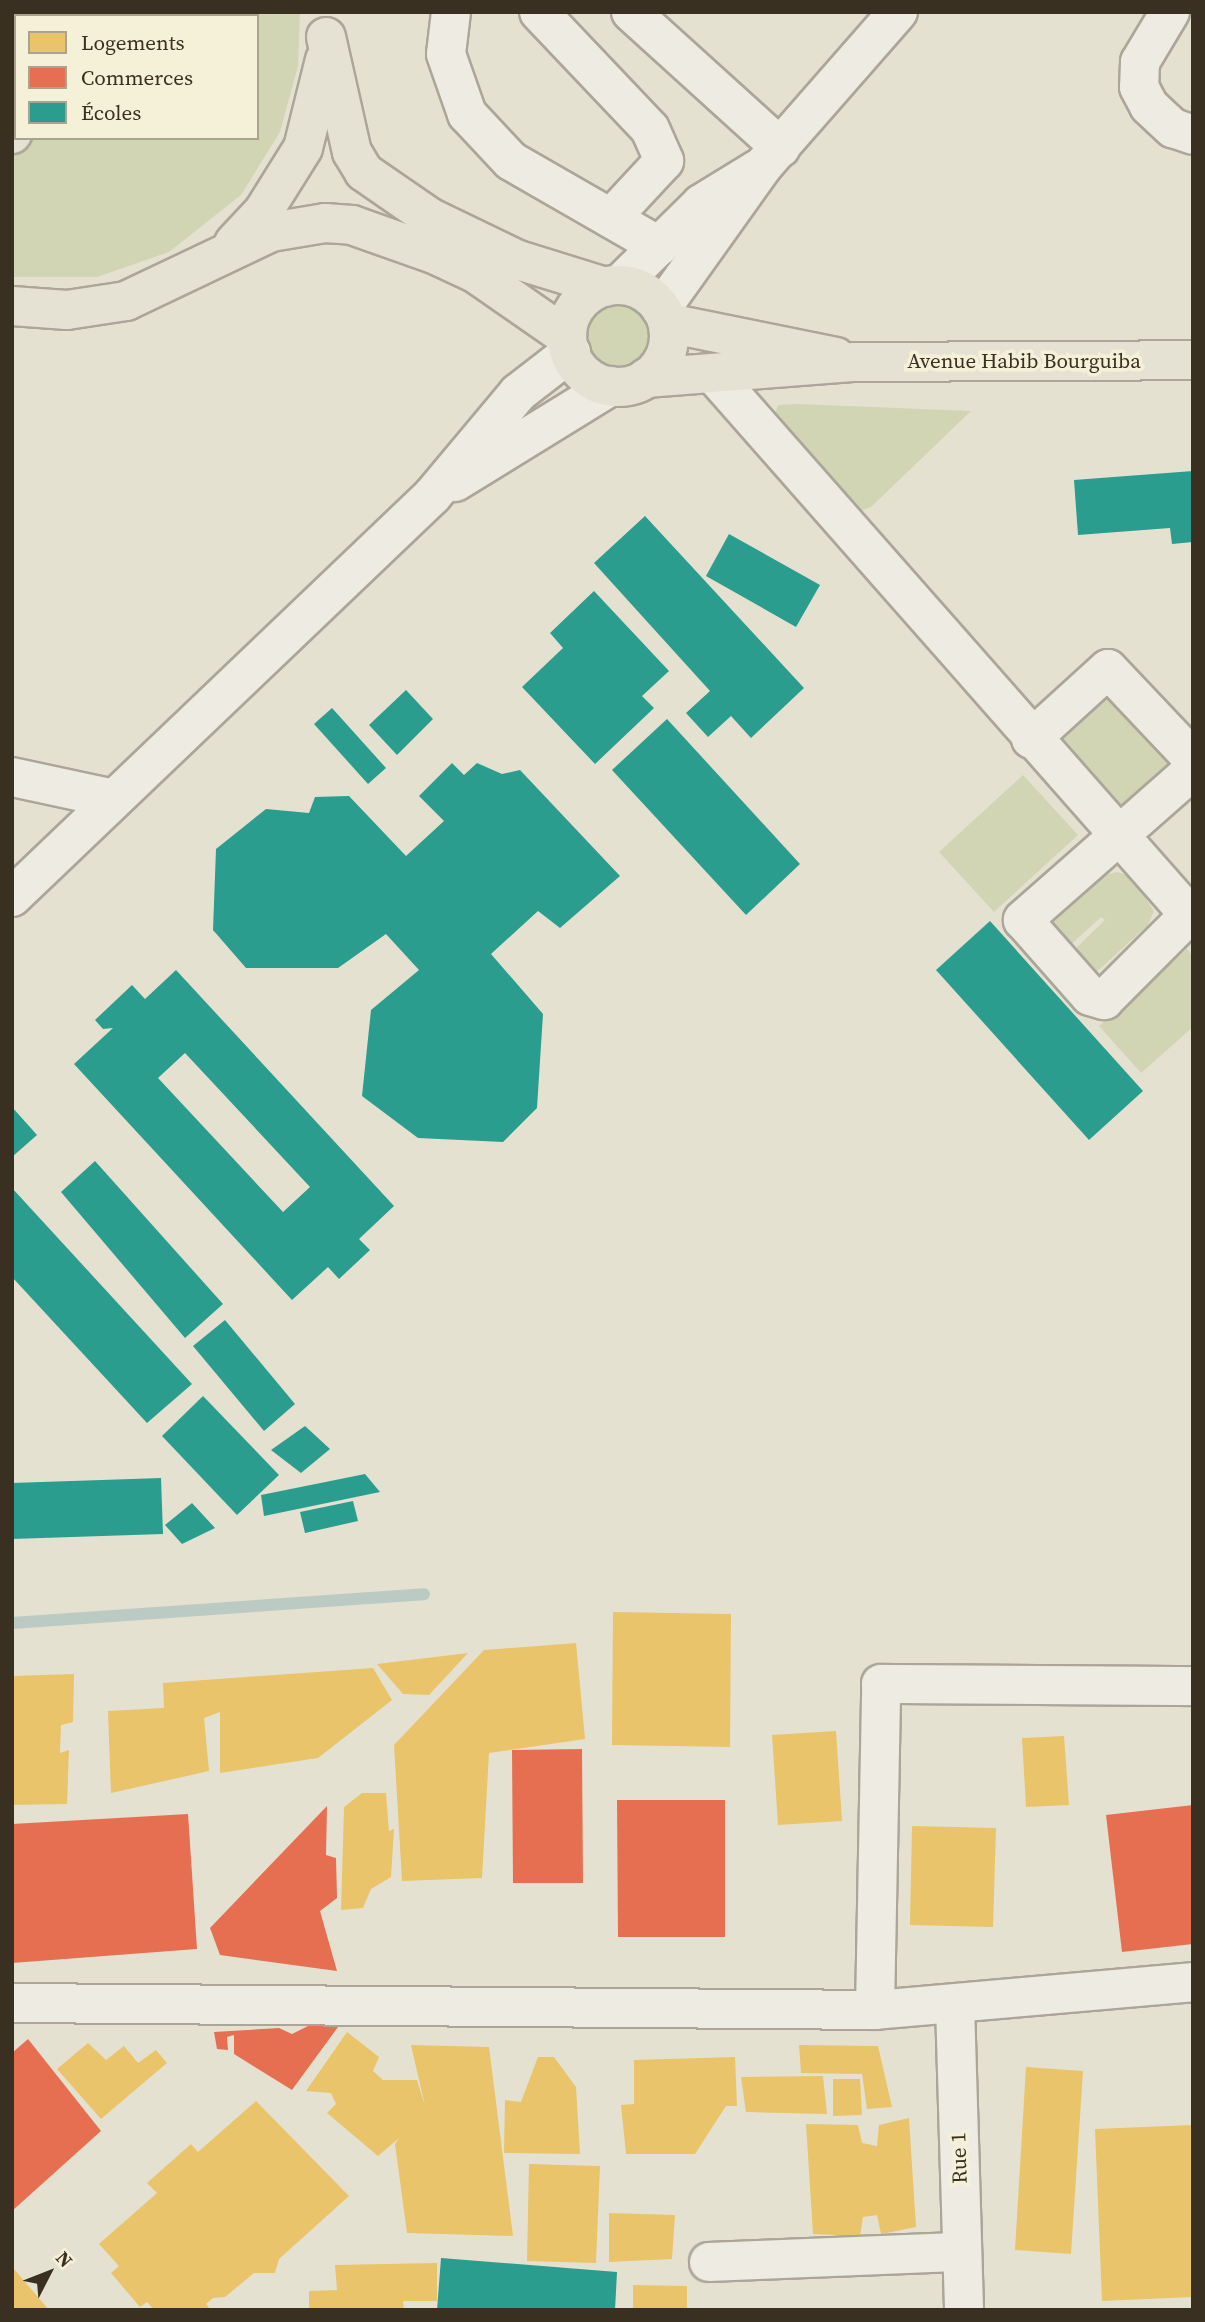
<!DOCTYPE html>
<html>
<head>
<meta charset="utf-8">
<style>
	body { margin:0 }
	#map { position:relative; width:1205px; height:2322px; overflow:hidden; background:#e5e1d1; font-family:"Source Serif 4",serif }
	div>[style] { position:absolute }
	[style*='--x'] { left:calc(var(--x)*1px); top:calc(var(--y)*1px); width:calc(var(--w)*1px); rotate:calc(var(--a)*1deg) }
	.green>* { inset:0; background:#d1d5b4 }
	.round { border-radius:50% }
	.homes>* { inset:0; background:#e9c46a }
	.shops>* { inset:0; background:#e76f51 }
	.schools>* { inset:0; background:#2a9d8f }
	.stream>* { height:12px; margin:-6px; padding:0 6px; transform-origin:6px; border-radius:6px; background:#bbcbc4 }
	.roads { filter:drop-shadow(2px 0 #aba699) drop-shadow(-2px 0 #aba699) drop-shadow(0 2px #aba699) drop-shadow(0 -2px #aba699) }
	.minor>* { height:38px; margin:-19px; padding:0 19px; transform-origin:19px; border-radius:19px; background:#eeebe2 }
	.major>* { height:38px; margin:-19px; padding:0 19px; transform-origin:19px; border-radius:19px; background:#e5e2d4 }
	.major>.ring { margin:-19px; padding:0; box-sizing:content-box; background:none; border:38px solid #e5e2d4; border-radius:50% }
	span { translate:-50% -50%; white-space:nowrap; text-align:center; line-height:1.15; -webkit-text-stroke:7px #f5f0d8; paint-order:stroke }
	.street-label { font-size:21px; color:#3a3021 }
	.frame { position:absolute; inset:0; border:14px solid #3a3021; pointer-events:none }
	.legend { position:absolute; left:14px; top:14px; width:245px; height:126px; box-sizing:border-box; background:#f5f0d8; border:2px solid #aaa38f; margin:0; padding:9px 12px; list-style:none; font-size:21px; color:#3a3021 }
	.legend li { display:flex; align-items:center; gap:14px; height:35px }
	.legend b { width:35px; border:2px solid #aaa38f }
	.north { position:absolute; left:14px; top:2238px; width:70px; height:70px; -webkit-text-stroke:5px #f5f0d8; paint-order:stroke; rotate:48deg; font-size:19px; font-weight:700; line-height:28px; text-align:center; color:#3a3021 }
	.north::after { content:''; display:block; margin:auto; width:24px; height:32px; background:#3a3021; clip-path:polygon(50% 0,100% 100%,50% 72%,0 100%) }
</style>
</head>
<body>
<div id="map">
	<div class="green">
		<i style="clip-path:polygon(evenodd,12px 12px,300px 12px,298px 66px,280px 132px,241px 195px,169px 252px,97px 277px,12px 277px,12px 12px,16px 16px,257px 16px,257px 138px,16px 138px,16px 16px)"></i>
		<i class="round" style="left:582px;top:300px;width:72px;height:72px"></i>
		<i style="clip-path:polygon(798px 404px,971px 411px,871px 507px,857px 512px,774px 416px,778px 405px)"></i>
		<i style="clip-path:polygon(1095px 699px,1116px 699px,1168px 755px,1166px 776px,1131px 807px,1107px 806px,1058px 751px,1061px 730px)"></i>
		<i style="clip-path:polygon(1023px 775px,1078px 835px,994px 912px,939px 852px)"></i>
		<i style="clip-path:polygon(1117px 872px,1131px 876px,1154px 911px,1148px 925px,1092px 976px,1071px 953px,1105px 920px,1101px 917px,1066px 949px,1047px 928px,1105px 875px)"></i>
		<i style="clip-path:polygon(1187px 949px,1193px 956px,1193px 1027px,1141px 1073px,1099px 1026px)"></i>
	</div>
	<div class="homes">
		<i style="clip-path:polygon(613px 1612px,731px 1614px,730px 1747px,612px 1745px)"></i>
		<i style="clip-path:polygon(576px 1643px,585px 1739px,489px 1753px,482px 1878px,402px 1881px,394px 1745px,484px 1650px)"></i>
		<i style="clip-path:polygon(468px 1653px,429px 1695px,403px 1694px,377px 1664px)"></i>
		<i style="clip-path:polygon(373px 1668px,392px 1700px,318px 1758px,220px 1773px,220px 1712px,204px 1718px,209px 1771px,111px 1793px,108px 1711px,164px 1708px,163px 1683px)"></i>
		<i style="clip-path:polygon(74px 1674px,73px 1722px,61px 1725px,60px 1753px,69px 1750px,67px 1804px,12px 1805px,12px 1676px)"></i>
		<i style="clip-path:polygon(836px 1731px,842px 1821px,778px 1825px,772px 1735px)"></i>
		<i style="clip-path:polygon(1064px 1736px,1069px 1805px,1026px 1807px,1022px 1738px)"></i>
		<i style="clip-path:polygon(362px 1793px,386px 1793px,389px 1831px,394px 1829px,391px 1877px,371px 1889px,363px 1908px,341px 1910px,344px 1807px)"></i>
		<i style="clip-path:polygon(912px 1826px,996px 1828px,993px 1927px,910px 1925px)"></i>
		<i style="clip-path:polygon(347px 2032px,379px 2057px,373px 2071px,383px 2080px,417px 2080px,425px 2106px,411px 2045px,489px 2047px,513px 2236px,407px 2233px,395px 2144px,399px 2138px,378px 2156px,327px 2113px,336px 2104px,331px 2093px,306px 2091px)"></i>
		<i style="clip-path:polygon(88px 2043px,106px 2060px,124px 2046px,138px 2063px,156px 2050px,167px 2063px,101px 2119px,57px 2069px)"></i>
		<i style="clip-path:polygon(799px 2045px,878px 2046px,892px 2107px,867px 2109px,862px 2074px,801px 2073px)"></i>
		<i style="clip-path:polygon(538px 2057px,554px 2057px,576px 2087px,580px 2154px,504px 2153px,505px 2100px,521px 2102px)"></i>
		<i style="clip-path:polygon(735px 2057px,737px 2106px,726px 2106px,695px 2154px,626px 2154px,621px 2105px,634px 2104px,634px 2060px)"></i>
		<i style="clip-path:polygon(1026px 2067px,1083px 2071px,1071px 2254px,1015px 2250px)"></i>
		<i style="clip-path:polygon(823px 2076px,827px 2114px,746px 2112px,741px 2077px)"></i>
		<i style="clip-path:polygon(833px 2079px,860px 2079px,862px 2115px,833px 2116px)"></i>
		<i style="clip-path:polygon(256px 2101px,349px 2196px,279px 2259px,275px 2273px,254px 2273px,225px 2297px,213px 2298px,206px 2304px,211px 2310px,154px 2310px,147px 2302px,140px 2307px,111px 2273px,119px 2266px,99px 2244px,157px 2193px,147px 2183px,191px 2144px,198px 2152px)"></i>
		<i style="clip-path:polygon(909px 2118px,916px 2227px,881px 2234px,877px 2215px,863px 2217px,860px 2236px,813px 2234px,806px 2124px,858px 2125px,862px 2143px,877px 2146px,879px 2125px)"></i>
		<i style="clip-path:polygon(1193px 2125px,1193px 2297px,1102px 2301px,1095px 2129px)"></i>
		<i style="clip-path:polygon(529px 2164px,600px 2166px,596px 2263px,527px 2261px)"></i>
		<i style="clip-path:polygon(609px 2213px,675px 2215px,672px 2259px,609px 2262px)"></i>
		<i style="clip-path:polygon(437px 2263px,437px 2301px,403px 2301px,404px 2310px,309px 2310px,309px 2291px,337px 2290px,335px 2265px)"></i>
		<i style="clip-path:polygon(14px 2269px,49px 2310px,12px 2310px)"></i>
		<i style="clip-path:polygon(633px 2285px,687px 2286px,687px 2310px,633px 2310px)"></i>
	</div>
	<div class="shops">
		<i style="clip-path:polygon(582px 1749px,583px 1883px,513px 1883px,512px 1750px)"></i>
		<i style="clip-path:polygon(617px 1800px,725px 1800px,725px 1937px,618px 1937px)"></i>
		<i style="clip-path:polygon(1193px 1805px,1193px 1944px,1122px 1952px,1106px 1815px)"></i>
		<i style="clip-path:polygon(327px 1806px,326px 1855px,336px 1858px,337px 1898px,320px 1911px,337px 1971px,220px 1955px,210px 1928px)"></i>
		<i style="clip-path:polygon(188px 1814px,197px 1949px,12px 1963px,12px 1824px)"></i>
		<i style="clip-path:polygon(320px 2020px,338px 2027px,292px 2090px,234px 2054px,234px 2035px,227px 2037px,228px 2050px,217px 2049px,214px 2032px,279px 2028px,292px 2034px)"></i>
		<i style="clip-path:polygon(28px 2039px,101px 2131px,12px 2211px,12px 2053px)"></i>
	</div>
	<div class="schools">
		<i style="clip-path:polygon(1193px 471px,1193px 542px,1172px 544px,1170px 528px,1078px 535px,1074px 480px)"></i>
		<i style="clip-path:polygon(645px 516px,804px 688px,751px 738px,731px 716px,708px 737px,686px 713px,710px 691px,594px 563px)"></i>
		<i style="clip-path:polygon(729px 534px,820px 585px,796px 627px,706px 576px)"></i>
		<i style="clip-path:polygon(594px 591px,669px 671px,642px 696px,654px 708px,595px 764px,522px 687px,563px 648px,550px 633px)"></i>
		<i style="clip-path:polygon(406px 690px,433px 719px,397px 755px,369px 725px)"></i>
		<i style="clip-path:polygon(332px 708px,386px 768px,368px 784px,314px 724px)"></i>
		<i style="clip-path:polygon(667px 719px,800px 864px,746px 915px,612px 770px)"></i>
		<i style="clip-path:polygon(452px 763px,464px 775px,477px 763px,502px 774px,520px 770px,620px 876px,560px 928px,538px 911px,491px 954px,543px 1014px,537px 1108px,503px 1142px,418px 1138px,362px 1096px,371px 1010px,419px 970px,386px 934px,338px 968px,246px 968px,213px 930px,216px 849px,266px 809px,309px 813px,315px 797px,349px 796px,406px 856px,444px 821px,419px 796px)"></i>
		<i style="clip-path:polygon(990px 921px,1143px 1091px,1089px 1140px,936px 970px)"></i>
		<i style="clip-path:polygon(evenodd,176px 970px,394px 1206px,359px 1239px,370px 1250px,339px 1279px,328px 1267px,292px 1300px,74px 1064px,113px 1028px,103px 1029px,95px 1020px,132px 985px,145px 999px,176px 970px,185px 1053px,310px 1187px,283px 1212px,158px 1078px,185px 1053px)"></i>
		<i style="clip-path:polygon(12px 1107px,37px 1135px,12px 1157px)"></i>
		<i style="clip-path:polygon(95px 1161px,223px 1304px,185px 1338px,61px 1192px)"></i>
		<i style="clip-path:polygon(12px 1188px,192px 1384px,147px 1423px,12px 1277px)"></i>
		<i style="clip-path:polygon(225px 1320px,295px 1404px,264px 1431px,193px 1346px)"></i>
		<i style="clip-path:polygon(203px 1396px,279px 1475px,237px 1515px,162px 1436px)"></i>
		<i style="clip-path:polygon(305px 1426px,330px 1449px,301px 1473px,271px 1450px)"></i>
		<i style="clip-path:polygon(365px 1474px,380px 1492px,264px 1516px,261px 1495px)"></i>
		<i style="clip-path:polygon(161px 1478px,163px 1534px,12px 1539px,12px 1483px)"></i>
		<i style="clip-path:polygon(353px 1501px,358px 1521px,305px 1533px,300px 1512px)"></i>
		<i style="clip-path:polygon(192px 1503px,215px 1528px,182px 1544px,165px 1525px)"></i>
		<i style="clip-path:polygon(441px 2258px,617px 2272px,615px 2310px,437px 2310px)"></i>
	</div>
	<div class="stream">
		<i style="--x:12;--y:1623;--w:413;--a:-4"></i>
	</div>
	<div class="roads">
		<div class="minor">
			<i style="--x:451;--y:12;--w:42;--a:96.8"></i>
			<i style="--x:446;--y:54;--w:64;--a:70.7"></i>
			<i style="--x:467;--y:114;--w:64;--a:46.9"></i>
			<i style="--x:511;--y:161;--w:171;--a:29.9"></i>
			<i style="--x:539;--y:12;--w:161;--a:46.5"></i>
			<i style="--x:650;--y:129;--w:35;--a:66"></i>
			<i style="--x:664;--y:161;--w:78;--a:132.9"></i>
			<i style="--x:631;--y:12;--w:202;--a:42.2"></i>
			<i style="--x:1170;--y:12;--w:58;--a:121"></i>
			<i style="--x:1140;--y:62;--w:25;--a:92"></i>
			<i style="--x:1139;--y:87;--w:21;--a:62"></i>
			<i style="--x:1149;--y:106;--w:33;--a:43"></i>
			<i style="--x:1173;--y:128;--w:21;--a:19"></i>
			<i style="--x:620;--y:284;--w:114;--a:-44.6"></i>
			<i style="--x:701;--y:204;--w:67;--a:-31.6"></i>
			<i style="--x:661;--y:309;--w:176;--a:-54.5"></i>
			<i style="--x:763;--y:166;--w:205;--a:-48.8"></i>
			<i style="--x:715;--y:376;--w:723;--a:48.64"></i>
			<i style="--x:455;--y:482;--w:183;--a:-31.6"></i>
			<i style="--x:1031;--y:739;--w:104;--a:-42.3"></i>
			<i style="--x:1108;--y:669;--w:124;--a:46.6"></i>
			<i style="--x:1193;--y:770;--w:227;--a:138.6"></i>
			<i style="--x:1023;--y:920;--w:101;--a:48.6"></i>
			<i style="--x:1090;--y:996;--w:15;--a:16"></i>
			<i style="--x:1104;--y:1000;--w:126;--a:-45"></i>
			<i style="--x:12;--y:777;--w:100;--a:12.1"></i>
			<i style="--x:12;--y:897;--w:581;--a:-43.67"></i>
			<i style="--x:432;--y:496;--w:134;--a:-50.1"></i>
			<i style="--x:518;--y:393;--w:67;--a:-37.7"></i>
			<i style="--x:12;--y:2003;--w:863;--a:0.46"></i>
			<i style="--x:875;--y:2010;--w:319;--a:-5"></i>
			<i style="--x:955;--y:2005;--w:305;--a:88.3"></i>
			<i style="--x:875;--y:2010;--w:326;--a:-88.9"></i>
			<i style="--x:881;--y:1684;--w:312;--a:0.4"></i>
			<i style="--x:709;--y:2262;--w:253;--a:-2.3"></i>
		</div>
		<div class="major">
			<i style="--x:66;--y:16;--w:4;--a:-63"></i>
			<i style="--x:326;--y:37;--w:118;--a:77.3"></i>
			<i style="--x:352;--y:152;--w:23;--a:59"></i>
			<i style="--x:364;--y:172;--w:79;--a:34.7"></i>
			<i style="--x:429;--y:217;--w:99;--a:25.8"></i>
			<i style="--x:518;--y:260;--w:91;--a:17.2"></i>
			<i style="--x:12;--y:134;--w:9;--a:-63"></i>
			<i style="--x:234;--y:243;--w:42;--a:-46.9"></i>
			<i style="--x:263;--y:212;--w:75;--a:-58"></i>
			<i style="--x:303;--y:148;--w:91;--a:-76"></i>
			<i class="ring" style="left:567px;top:285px;width:64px;height:64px"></i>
			<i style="--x:12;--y:306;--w:55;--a:4.2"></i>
			<i style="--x:67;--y:310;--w:60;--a:-8.7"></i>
			<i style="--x:126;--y:301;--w:161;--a:-25.4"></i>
			<i style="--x:271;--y:232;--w:55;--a:-9.5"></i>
			<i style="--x:325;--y:223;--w:27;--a:4"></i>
			<i style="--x:352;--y:225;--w:87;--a:19.5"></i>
			<i style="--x:434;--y:254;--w:45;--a:24.9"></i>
			<i style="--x:475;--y:273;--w:112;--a:34.8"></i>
			<i style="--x:668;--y:323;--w:171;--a:11.4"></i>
			<i style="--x:646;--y:378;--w:210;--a:-4.4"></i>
			<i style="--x:855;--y:362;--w:338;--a:-0.3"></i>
		</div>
	</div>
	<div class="street-label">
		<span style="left:1024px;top:361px">Avenue Habib Bourguiba</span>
		<span style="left:959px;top:2158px;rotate:-92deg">Rue 1</span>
	</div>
	<div class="frame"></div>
	<ul class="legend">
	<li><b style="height:19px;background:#e9c46a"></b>Logements</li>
	<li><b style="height:19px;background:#e76f51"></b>Commerces</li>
	<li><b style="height:19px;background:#2a9d8f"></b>Écoles</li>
	</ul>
	<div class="north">N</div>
</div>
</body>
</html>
